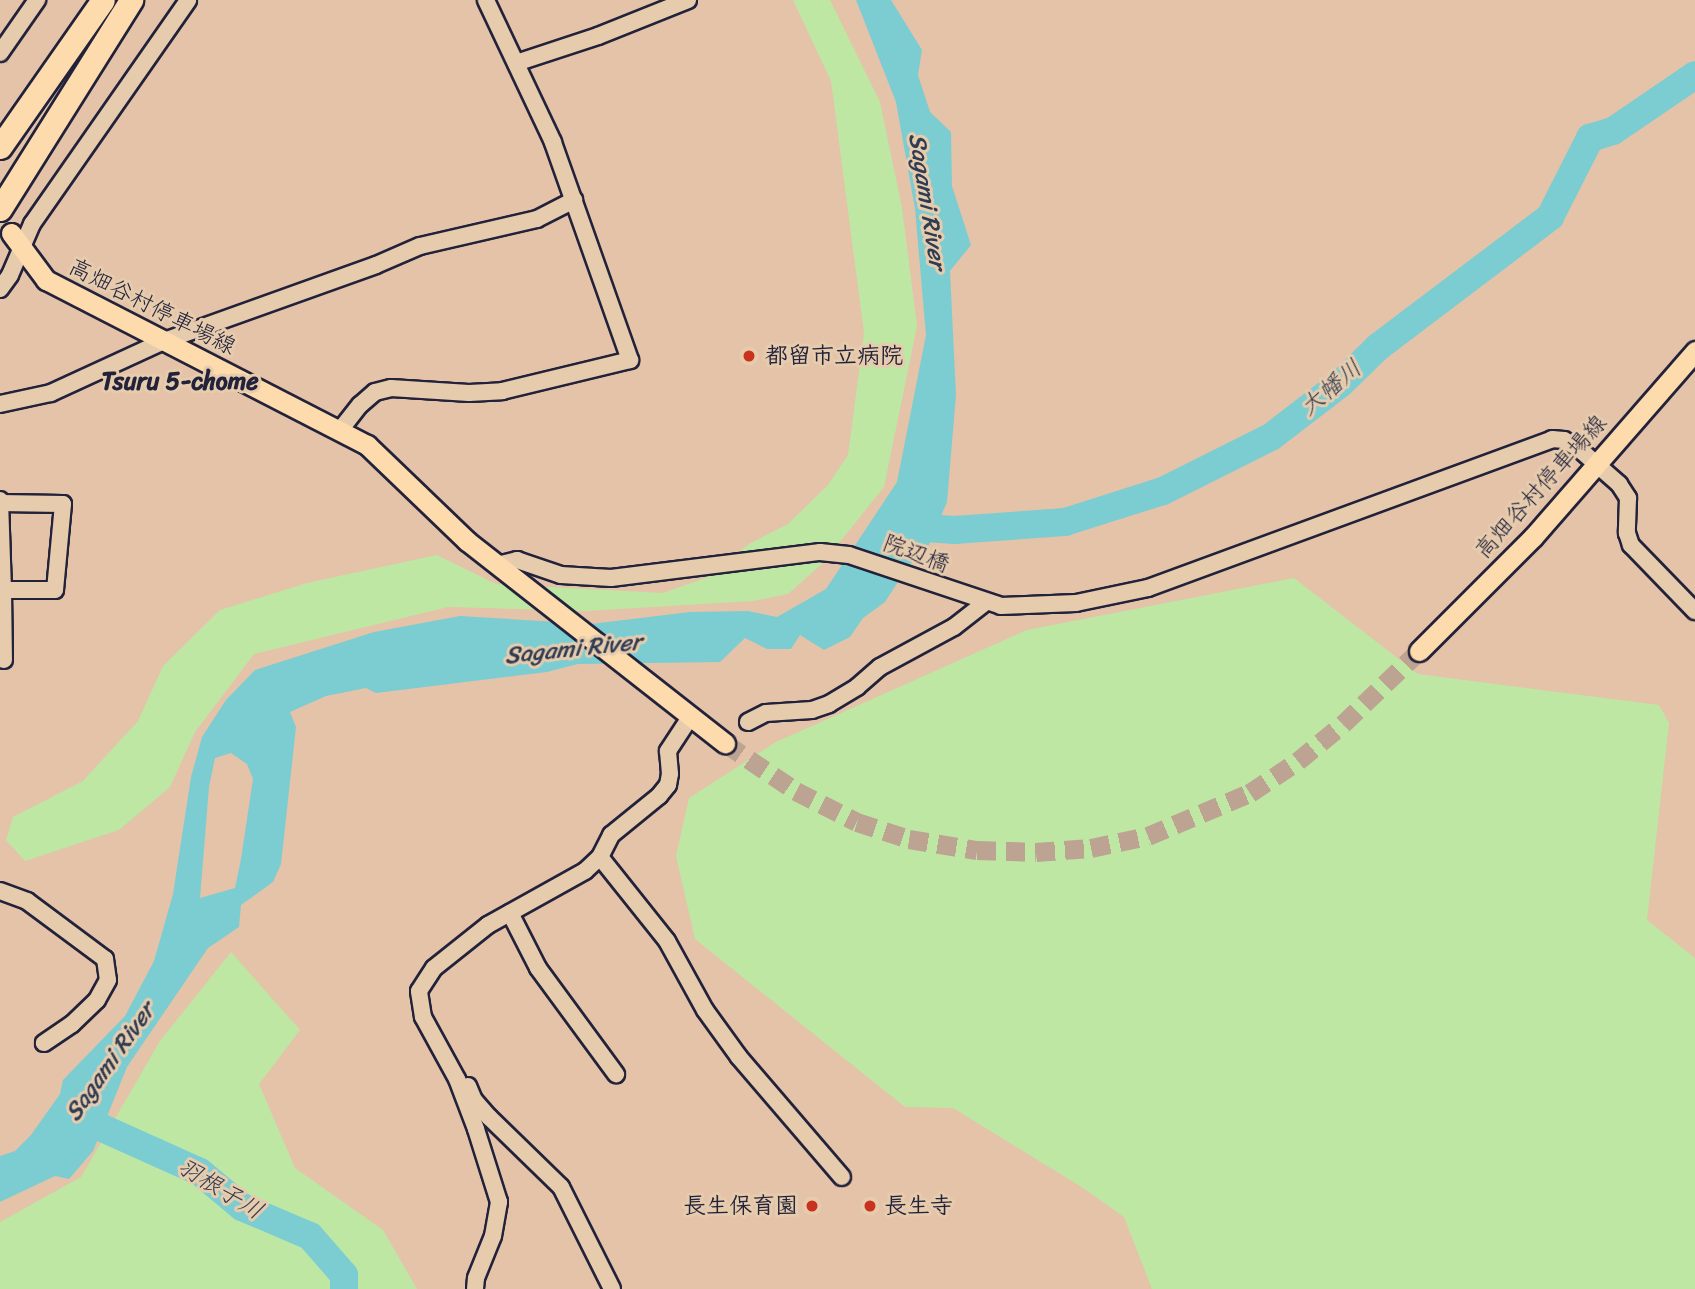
<!DOCTYPE html>
<html>
<head>
<meta charset="utf-8">
<style>
	body { margin:0 }
	#map { position:relative; width:1695px; height:1289px; overflow:hidden; background:#e4c3a8; font-family:Sriracha,"Klee One",sans-serif }
	div>[style] { position:absolute }
	[style*='--x'] { left:calc(var(--x)*1px); top:calc(var(--y)*1px); width:calc(var(--w)*1px); rotate:calc(var(--a)*1deg) }
	.green>* { inset:0; background:#bee7a4 }
	.water>* { inset:0; background:#7bcdd2 }
	.river>* { height:28px; margin:-14px; padding:0 14px; transform-origin:14px; border-radius:14px; background:#7bcdd2 }
	.major-tunnel>* { height:19px; margin-top:-9.5px; transform-origin:0; background:repeating-linear-gradient(90deg,#bda392 0 19px,transparent 0 29px) }
	.roads { filter:drop-shadow(2px 0 #22223b) drop-shadow(-2px 0 #22223b) drop-shadow(0 2px #22223b) drop-shadow(0 -2px #22223b) }
	.minor>* { height:16px; margin:-8px; padding:0 8px; transform-origin:8px; border-radius:8px; background:#e6cbad }
	.major>* { height:19px; margin:-9.5px; padding:0 9.5px; transform-origin:9.5px; border-radius:9.5px; background:#fedbac }
	.highway>* { height:23px; margin:-11.5px; padding:0 11.5px; transform-origin:11.5px; border-radius:11.5px; background:#fedbac }
	.dots>* { width:19px; height:19px; translate:-50% -50%; box-sizing:border-box; border:4px solid #e6cbad; border-radius:50% }
	span { translate:-50% -50%; white-space:nowrap; text-align:center; line-height:1.15; -webkit-text-stroke:6px #e6cbad; paint-order:stroke }
	.street-label { font-size:23px; color:#22223b }
	.poi-label { font-size:23px; color:#22223b; font-weight:700 }
	.left { translate:0 -50%; text-align:left }
	.right { translate:-100% -50%; text-align:right }
	.water-label { font-size:24px; color:#2f3c52; font-style:italic }
	.neighbourhood-label { font-size:24px; color:#22223b; font-weight:700 }
</style>
</head>
<body>
<div id="map">
	<div class="green">
		<i style="clip-path:polygon(793px 0,830px 0,880px 102px,902px 208px,917px 326px,884px 487px,823px 563px,788px 594px,753px 601px,586px 611px,448px 607px,254px 654px,195px 732px,170px 787px,119px 830px,25px 861px,6px 840px,13px 817px,83px 781px,138px 721px,163px 666px,220px 610px,307px 583px,437px 555px,496px 584px,663px 593px,705px 578px,749px 544px,788px 524px,828px 485px,848px 455px,864px 333px,831px 81px)"></i>
		<i style="clip-path:polygon(1294px 578px,1418px 674px,1659px 705px,1669px 723px,1647px 920px,1695px 958px,1695px 1289px,1152px 1289px,1124px 1217px,1083px 1188px,953px 1108px,905px 1107px,695px 939px,676px 856px,689px 798px,776px 742px,1027px 630px)"></i>
		<i style="clip-path:polygon(231px 952px,300px 1030px,259px 1084px,295px 1168px,383px 1230px,417px 1289px,0 1289px,0 1222px,81px 1177px,160px 1041px)"></i>
	</div>
	<div class="water">
		<i style="clip-path:polygon(evenodd,856px 0,891px 0,922px 50px,918px 75px,930px 112px,951px 132px,952px 186px,971px 245px,950px 271px,956px 395px,947px 502px,925px 554px,909px 565px,885px 602px,863px 618px,850px 637px,824px 650px,800px 635px,791px 649px,767px 649px,745px 638px,720px 662px,578px 664px,547px 672px,376px 693px,366px 688px,326px 696px,290px 712px,296px 727px,281px 864px,273px 882px,241px 905px,239px 927px,208px 948px,127px 1067px,93px 1151px,69px 1179px,55px 1176px,0 1202px,0 1156px,15px 1151px,31px 1135px,60px 1094px,63px 1080px,125px 1016px,154px 961px,173px 894px,191px 777px,202px 737px,226px 700px,255px 670px,374px 632px,460px 616px,591px 624px,690px 612px,748px 611px,777px 617px,826px 589px,897px 482px,926px 335px,915px 209px,896px 102px,856px 0,231px 753px,247px 764px,253px 779px,241px 859px,235px 888px,200px 898px,209px 787px,215px 758px,231px 753px)"></i>
	</div>
	<div class="river">
		<i style="--x:899;--y:526;--w:55;--a:4.2"></i>
		<i style="--x:954;--y:530;--w:111;--a:-4.1"></i>
		<i style="--x:1065;--y:522;--w:103;--a:-17.6"></i>
		<i style="--x:1163;--y:491;--w:121;--a:-26.6"></i>
		<i style="--x:1271;--y:437;--w:88;--a:-37.6"></i>
		<i style="--x:1341;--y:383;--w:52;--a:-44.2"></i>
		<i style="--x:1378;--y:347;--w:216;--a:-37.1"></i>
		<i style="--x:1550;--y:217;--w:89;--a:-63.1"></i>
		<i style="--x:1590;--y:138;--w:24;--a:-17"></i>
		<i style="--x:1613;--y:131;--w:99;--a:-34.3"></i>
		<i style="--x:71;--y:1114;--w:141;--a:24.2"></i>
		<i style="--x:200;--y:1172;--w:55;--a:39.8"></i>
		<i style="--x:242;--y:1207;--w:74;--a:23.1"></i>
		<i style="--x:310;--y:1236;--w:52;--a:48.9"></i>
		<i style="--x:344;--y:1275;--w:14;--a:90"></i>
	</div>
	<div class="major-tunnel">
		<i style="--x:725;--y:743;--w:86;--a:34.1"></i>
		<i style="--x:796;--y:791;--w:68;--a:26.9"></i>
		<i style="--x:857;--y:822;--w:55;--a:18.1"></i>
		<i style="--x:909;--y:839;--w:69;--a:9.2"></i>
		<i style="--x:977;--y:850;--w:59;--a:1.9"></i>
		<i style="--x:1036;--y:852;--w:55;--a:-4.2"></i>
		<i style="--x:1091;--y:848;--w:58;--a:-11.9"></i>
		<i style="--x:1148;--y:836;--w:111;--a:-22.9"></i>
		<i style="--x:1250;--y:793;--w:58;--a:-33.7"></i>
		<i style="--x:1298;--y:761;--w:58;--a:-39.4"></i>
		<i style="--x:1343;--y:724;--w:105;--a:-43.8"></i>
	</div>
	<div class="roads">
		<div class="minor">
			<i style="--x:0;--y:53;--w:65;--a:-55.1"></i>
			<i style="--x:516;--y:63;--w:86;--a:-18.2"></i>
			<i style="--x:598;--y:36;--w:97;--a:-21.8"></i>
			<i style="--x:0;--y:289;--w:17;--a:-54"></i>
			<i style="--x:10;--y:275;--w:56;--a:-66.7"></i>
			<i style="--x:32;--y:224;--w:273;--a:-55.1"></i>
			<i style="--x:0;--y:404;--w:52;--a:-12.2"></i>
			<i style="--x:51;--y:393;--w:124;--a:-24.7"></i>
			<i style="--x:164;--y:341;--w:225;--a:-19.7"></i>
			<i style="--x:376;--y:265;--w:48;--a:-23.4"></i>
			<i style="--x:420;--y:246;--w:120;--a:-13"></i>
			<i style="--x:537;--y:219;--w:42;--a:-27.2"></i>
			<i style="--x:341;--y:429;--w:31;--a:-52"></i>
			<i style="--x:360;--y:405;--w:20;--a:-41"></i>
			<i style="--x:375;--y:392;--w:16;--a:-14"></i>
			<i style="--x:391;--y:388;--w:78;--a:3.7"></i>
			<i style="--x:469;--y:393;--w:33;--a:-3"></i>
			<i style="--x:502;--y:391;--w:132;--a:-13.6"></i>
			<i style="--x:630;--y:360;--w:231;--a:-109.5"></i>
			<i style="--x:553;--y:142;--w:157;--a:-115.3"></i>
			<i style="--x:0;--y:500;--w:90;--a:88.1"></i>
			<i style="--x:3;--y:590;--w:3;--a:180"></i>
			<i style="--x:0;--y:503;--w:63;--a:0.9"></i>
			<i style="--x:63;--y:504;--w:86;--a:95.3"></i>
			<i style="--x:55;--y:590;--w:52;--a:180"></i>
			<i style="--x:3;--y:590;--w:70;--a:89.2"></i>
			<i style="--x:497;--y:565;--w:21;--a:-14"></i>
			<i style="--x:517;--y:560;--w:46;--a:18.8"></i>
			<i style="--x:561;--y:575;--w:50;--a:3.4"></i>
			<i style="--x:611;--y:578;--w:211;--a:-7.1"></i>
			<i style="--x:820;--y:552;--w:29;--a:6"></i>
			<i style="--x:849;--y:555;--w:160;--a:18.5"></i>
			<i style="--x:1001;--y:606;--w:75;--a:-2.3"></i>
			<i style="--x:1076;--y:603;--w:74;--a:-11.8"></i>
			<i style="--x:1148;--y:588;--w:431;--a:-20.2"></i>
			<i style="--x:1552;--y:439;--w:12;--a:5"></i>
			<i style="--x:1564;--y:440;--w:16;--a:30"></i>
			<i style="--x:1578;--y:448;--w:55;--a:41.3"></i>
			<i style="--x:1619;--y:484;--w:17;--a:57"></i>
			<i style="--x:1628;--y:498;--w:35;--a:92"></i>
			<i style="--x:1627;--y:533;--w:13;--a:72"></i>
			<i style="--x:1631;--y:545;--w:92;--a:45.9"></i>
			<i style="--x:748;--y:722;--w:20;--a:-27"></i>
			<i style="--x:766;--y:713;--w:46;--a:-3.7"></i>
			<i style="--x:812;--y:710;--w:18;--a:-19"></i>
			<i style="--x:829;--y:704;--w:33;--a:-31"></i>
			<i style="--x:857;--y:687;--w:30;--a:-41"></i>
			<i style="--x:880;--y:667;--w:84;--a:-28.4"></i>
			<i style="--x:954;--y:627;--w:41;--a:-38"></i>
			<i style="--x:600;--y:857;--w:107;--a:51.4"></i>
			<i style="--x:667;--y:941;--w:79;--a:61.2"></i>
			<i style="--x:705;--y:1010;--w:58;--a:54.1"></i>
			<i style="--x:739;--y:1057;--w:158;--a:49.4"></i>
			<i style="--x:0;--y:891;--w:29;--a:20"></i>
			<i style="--x:27;--y:901;--w:97;--a:36.6"></i>
			<i style="--x:105;--y:959;--w:21;--a:82"></i>
			<i style="--x:108;--y:980;--w:23;--a:119"></i>
			<i style="--x:97;--y:1000;--w:35;--a:136"></i>
			<i style="--x:72;--y:1024;--w:34;--a:146"></i>
			<i style="--x:510;--y:913;--w:62;--a:63"></i>
			<i style="--x:538;--y:968;--w:132;--a:53.7"></i>
			<i style="--x:468;--y:1086;--w:15;--a:67"></i>
			<i style="--x:474;--y:1100;--w:23;--a:49"></i>
			<i style="--x:489;--y:1117;--w:100;--a:44.2"></i>
			<i style="--x:561;--y:1187;--w:114;--a:63.4"></i>
			<i style="--x:475;--y:1289;--w:11;--a:-85"></i>
			<i style="--x:476;--y:1278;--w:45;--a:-68"></i>
			<i style="--x:493;--y:1236;--w:35;--a:-80"></i>
			<i style="--x:499;--y:1202;--w:77;--a:-107.5"></i>
			<i style="--x:476;--y:1129;--w:53;--a:-110.8"></i>
			<i style="--x:457;--y:1079;--w:71;--a:-118.7"></i>
			<i style="--x:423;--y:1017;--w:26;--a:-99"></i>
			<i style="--x:419;--y:991;--w:27;--a:-57"></i>
			<i style="--x:434;--y:968;--w:69;--a:-38.5"></i>
			<i style="--x:488;--y:925;--w:111;--a:-29.1"></i>
			<i style="--x:585;--y:871;--w:21;--a:-43"></i>
			<i style="--x:600;--y:857;--w:25;--a:-63"></i>
			<i style="--x:611;--y:835;--w:62;--a:-39.1"></i>
			<i style="--x:659;--y:796;--w:14;--a:-51"></i>
			<i style="--x:668;--y:785;--w:11;--a:-80"></i>
			<i style="--x:670;--y:774;--w:23;--a:-95"></i>
			<i style="--x:668;--y:751;--w:42;--a:-56.7"></i>
		</div>
		<div class="major">
			<i style="--x:11;--y:233;--w:59;--a:53.3"></i>
			<i style="--x:46;--y:280;--w:361;--a:27.2"></i>
			<i style="--x:367;--y:445;--w:139;--a:43.8"></i>
			<i style="--x:467;--y:541;--w:328;--a:38.1"></i>
			<i style="--x:1419;--y:651;--w:161;--a:-45"></i>
			<i style="--x:1533;--y:537;--w:247;--a:-48.9"></i>
		</div>
		<div class="highway">
			<i style="--x:0;--y:147;--w:179;--a:-55"></i>
			<i style="--x:0;--y:209;--w:247;--a:-57.9"></i>
		</div>
	</div>
	<div class="dots">
		<i style="left:749px;top:356px;background:#c8321e"></i>
		<i style="left:812px;top:1206px;background:#c8321e"></i>
		<i style="left:870px;top:1206px;background:#c8321e"></i>
	</div>
	<div class="street-label">
		<span style="left:152px;top:307px;rotate:27deg">高畑谷村停車場線</span>
		<span style="left:1541px;top:487px;rotate:-48deg">高畑谷村停車場線</span>
		<span style="left:916px;top:554px;rotate:20deg">院辺橋</span>
	</div>
	<div class="poi-label">
		<span class="left" style="left:765px;top:356px">都留市立病院</span>
		<span class="right" style="left:798px;top:1206px">長生保育園</span>
		<span class="left" style="left:884px;top:1206px">長生寺</span>
	</div>
	<div class="water-label">
		<span style="left:927px;top:201px;rotate:81deg">Sagami River</span>
		<span style="left:1331px;top:388px;rotate:-40deg">大幡川</span>
		<span style="left:573px;top:649px;rotate:-6deg">Sagami River</span>
		<span style="left:110px;top:1062px;rotate:-55deg">Sagami River</span>
		<span style="left:220px;top:1189px;rotate:31deg">羽根子川</span>
	</div>
	<div class="neighbourhood-label">
		<span style="left:180px;top:382px">Tsuru 5-chome</span>
	</div>
</div>
</body>
</html>
